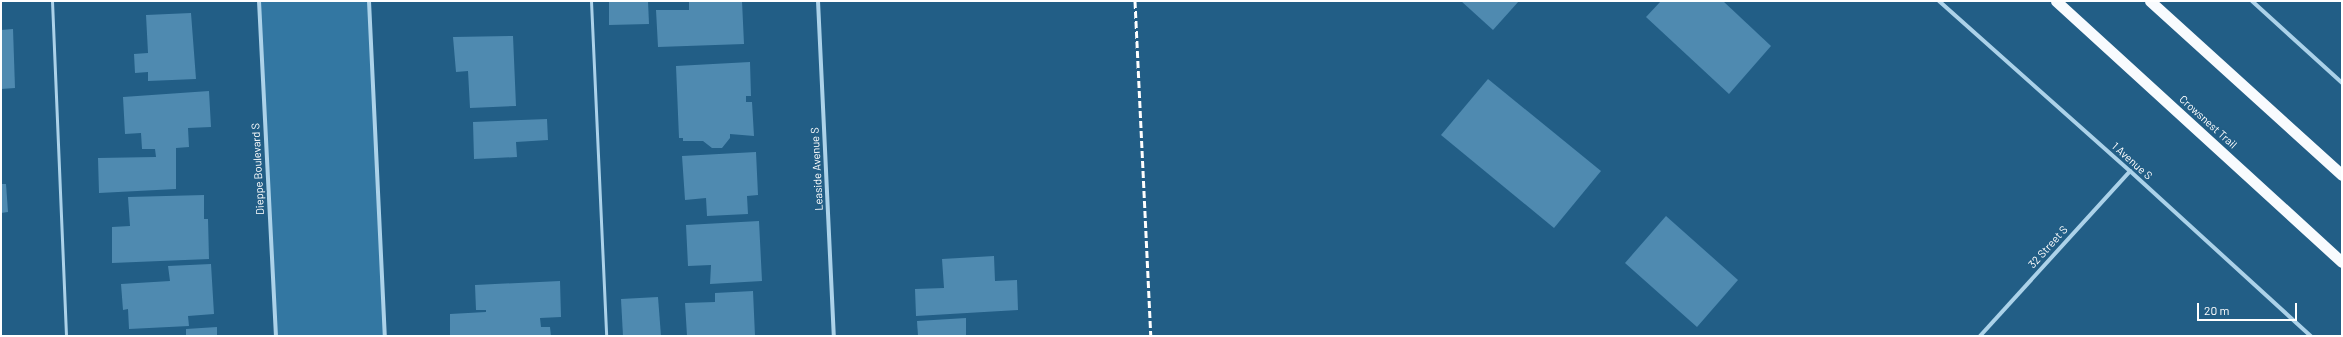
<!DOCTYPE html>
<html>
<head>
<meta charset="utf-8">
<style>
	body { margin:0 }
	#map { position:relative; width:2343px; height:337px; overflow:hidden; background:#225e86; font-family:Barlow,sans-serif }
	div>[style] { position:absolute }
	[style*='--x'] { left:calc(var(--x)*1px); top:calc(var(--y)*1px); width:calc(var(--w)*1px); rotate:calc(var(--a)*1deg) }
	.green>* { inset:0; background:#3377a2 }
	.building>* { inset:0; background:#4f8ab0 }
	.service>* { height:3px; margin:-1.5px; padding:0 1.5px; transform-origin:1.5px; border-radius:1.5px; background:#acd2e9 }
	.minor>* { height:4px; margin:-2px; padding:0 2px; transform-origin:2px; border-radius:2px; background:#acd2e9 }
	.trunk>* { height:11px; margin:-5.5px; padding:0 5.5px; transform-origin:5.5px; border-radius:5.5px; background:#f8fbfe }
	.rail>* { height:3px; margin-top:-1.5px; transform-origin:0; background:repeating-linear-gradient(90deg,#fff 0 7px,transparent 0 10px) }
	span { translate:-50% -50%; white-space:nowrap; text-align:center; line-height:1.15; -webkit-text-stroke:3px #225e86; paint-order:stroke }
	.street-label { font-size:11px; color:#fff }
	.frame { position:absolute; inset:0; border:2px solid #fff; pointer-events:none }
	.scale { position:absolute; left:2197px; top:303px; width:100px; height:18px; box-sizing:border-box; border:2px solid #fff; border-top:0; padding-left:5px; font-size:12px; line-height:14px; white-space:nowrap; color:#fff; -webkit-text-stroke:3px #225e86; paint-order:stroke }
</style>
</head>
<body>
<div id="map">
	<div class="green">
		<i style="clip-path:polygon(259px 1px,369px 1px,385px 336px,276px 336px)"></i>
	</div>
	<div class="building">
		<i style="clip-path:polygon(609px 1px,648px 1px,649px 24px,609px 25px)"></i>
		<i style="clip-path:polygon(689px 1px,742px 1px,744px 44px,658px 47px,656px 10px,689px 10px)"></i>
		<i style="clip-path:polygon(1461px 1px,1519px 1px,1493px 30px)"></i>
		<i style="clip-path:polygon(1661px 1px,1723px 1px,1771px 46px,1729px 94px,1646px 17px)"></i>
		<i style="clip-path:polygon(191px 13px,196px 79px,148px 81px,148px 72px,135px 73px,134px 54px,148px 53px,146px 15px)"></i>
		<i style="clip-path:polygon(13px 29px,15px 88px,1px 89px,1px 30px)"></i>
		<i style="clip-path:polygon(513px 36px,516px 106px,470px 108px,468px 71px,456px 72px,453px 37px)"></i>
		<i style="clip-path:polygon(750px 62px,751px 96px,746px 96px,746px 102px,752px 102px,754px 136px,730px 134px,730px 138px,722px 148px,712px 148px,703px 141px,683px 141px,683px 138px,679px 138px,676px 66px)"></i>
		<i style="clip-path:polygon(1488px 79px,1601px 171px,1554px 228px,1441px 135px)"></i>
		<i style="clip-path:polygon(209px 91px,211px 127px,188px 128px,189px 147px,176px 148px,176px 189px,99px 193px,98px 158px,156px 157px,155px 149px,142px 149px,141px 133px,125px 134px,123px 97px)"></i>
		<i style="clip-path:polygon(547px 119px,548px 140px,516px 142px,517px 157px,474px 159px,473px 122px)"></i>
		<i style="clip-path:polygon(756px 152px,758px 195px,747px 196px,748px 214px,707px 216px,706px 198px,685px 200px,682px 156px)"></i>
		<i style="clip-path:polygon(1px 184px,6px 184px,8px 212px,1px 213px)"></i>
		<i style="clip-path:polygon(204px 195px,204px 219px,208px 219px,209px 259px,112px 263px,112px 227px,130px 226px,128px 197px)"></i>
		<i style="clip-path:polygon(1666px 216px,1738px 280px,1697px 327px,1625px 263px)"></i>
		<i style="clip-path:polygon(759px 221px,762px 281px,710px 284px,711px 265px,688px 266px,686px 225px)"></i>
		<i style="clip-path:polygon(994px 256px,995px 281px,1017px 280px,1018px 310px,916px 316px,915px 289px,944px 288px,942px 259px)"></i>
		<i style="clip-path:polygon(211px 264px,214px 314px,188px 316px,189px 326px,129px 329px,128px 309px,123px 310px,121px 284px,170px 281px,168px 266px)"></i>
		<i style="clip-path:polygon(560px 281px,561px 317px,540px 318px,541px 327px,550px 327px,551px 336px,450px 336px,450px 314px,486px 312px,486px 310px,476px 310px,475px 285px)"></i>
		<i style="clip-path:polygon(753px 291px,755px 336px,687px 336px,685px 303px,715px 302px,715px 293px)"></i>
		<i style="clip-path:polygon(658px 297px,661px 336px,623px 336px,621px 299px)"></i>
		<i style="clip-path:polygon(966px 318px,966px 336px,918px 336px,917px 321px)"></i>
		<i style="clip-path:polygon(217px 327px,217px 336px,186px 336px,186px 329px)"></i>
	</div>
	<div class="service">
		<i style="--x:52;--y:1;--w:335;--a:87.6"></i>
		<i style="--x:591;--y:1;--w:335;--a:87.4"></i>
	</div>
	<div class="minor">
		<i style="--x:259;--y:1;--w:335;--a:87.1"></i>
		<i style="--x:369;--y:1;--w:335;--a:87.3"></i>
		<i style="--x:818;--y:1;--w:335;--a:87.3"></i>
		<i style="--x:1939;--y:1;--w:256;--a:41.7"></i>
		<i style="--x:2130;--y:171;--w:245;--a:42.4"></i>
		<i style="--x:2252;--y:1;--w:122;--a:42.3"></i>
		<i style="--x:1980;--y:336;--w:223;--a:-47.7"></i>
	</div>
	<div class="trunk">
		<i style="--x:2056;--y:1;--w:387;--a:42.4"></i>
		<i style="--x:2150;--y:1;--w:259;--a:42.2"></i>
	</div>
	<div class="rail">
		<i style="--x:1135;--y:1;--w:335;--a:87.3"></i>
	</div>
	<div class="street-label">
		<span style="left:2208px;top:122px;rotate:42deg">Crowsnest Trail</span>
		<span style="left:2132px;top:161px;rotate:42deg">1 Avenue S</span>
		<span style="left:258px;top:169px;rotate:-93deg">Dieppe Boulevard S</span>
		<span style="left:817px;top:169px;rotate:-93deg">Leaside Avenue S</span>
		<span style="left:2048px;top:247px;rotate:-48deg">32 Street S</span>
	</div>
	<div class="frame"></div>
	<div class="scale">20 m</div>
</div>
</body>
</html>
